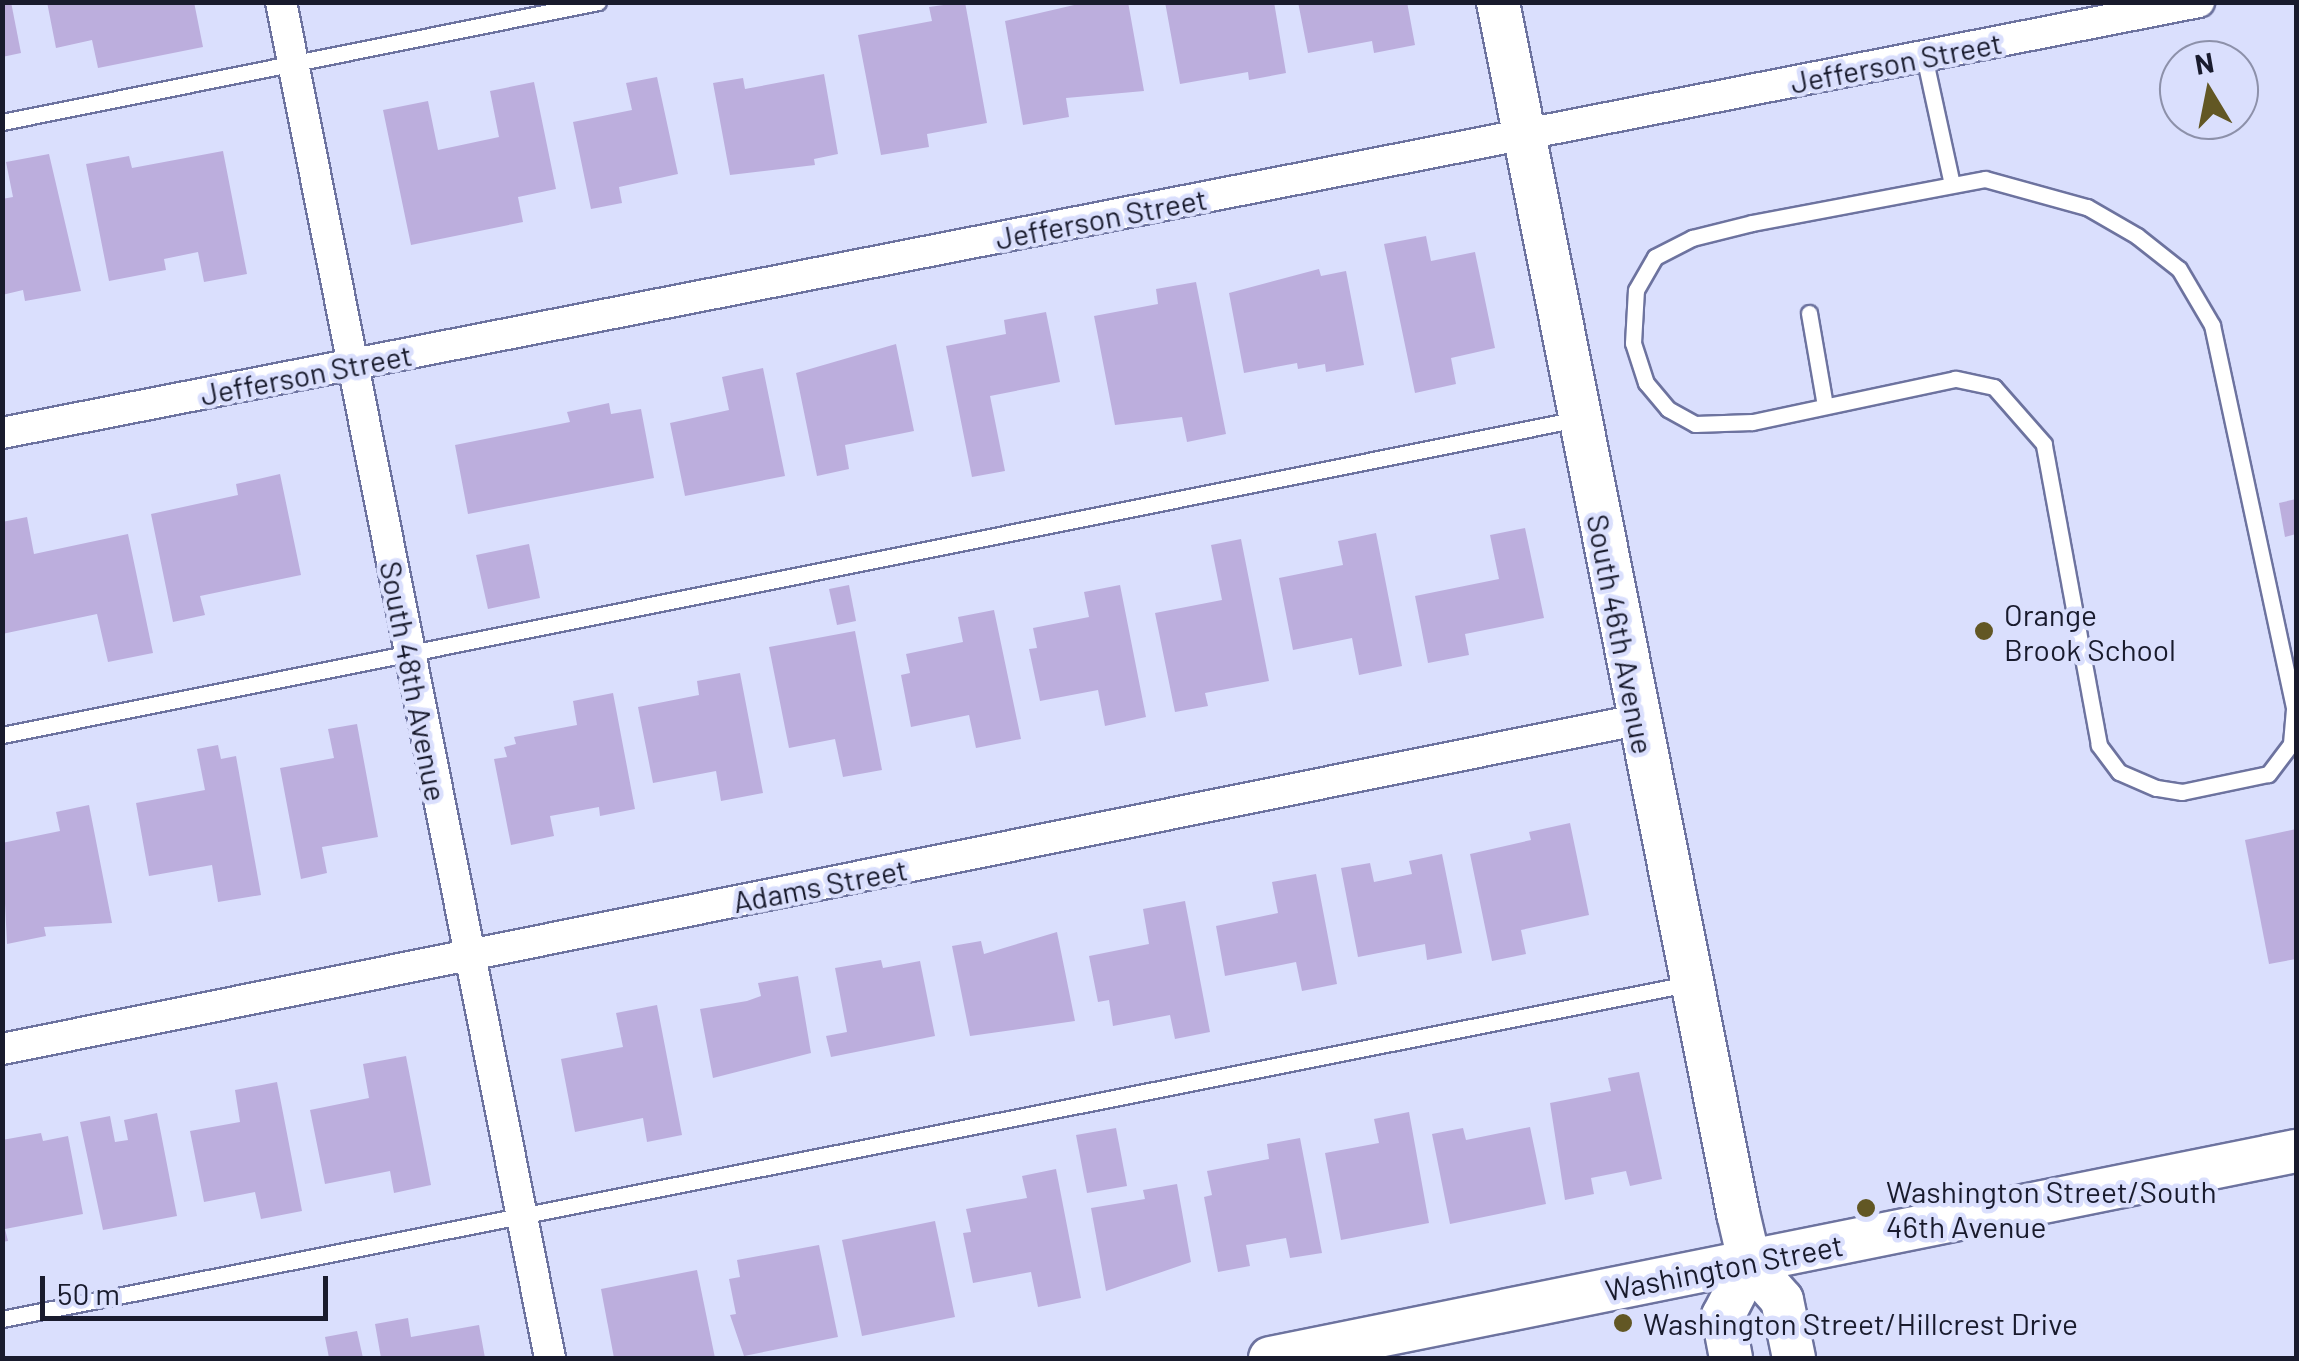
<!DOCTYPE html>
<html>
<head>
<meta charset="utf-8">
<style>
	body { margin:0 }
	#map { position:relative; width:2299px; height:1361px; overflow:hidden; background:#dadffd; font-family:Barlow,sans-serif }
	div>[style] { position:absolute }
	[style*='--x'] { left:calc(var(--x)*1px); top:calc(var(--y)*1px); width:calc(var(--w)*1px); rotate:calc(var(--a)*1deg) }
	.building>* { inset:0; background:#bcaedd }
	.roads { filter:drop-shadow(2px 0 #6d739f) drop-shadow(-2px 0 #6d739f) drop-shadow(0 2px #6d739f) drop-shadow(0 -2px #6d739f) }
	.lane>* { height:15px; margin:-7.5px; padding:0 7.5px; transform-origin:7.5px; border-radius:7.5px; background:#fff }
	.street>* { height:30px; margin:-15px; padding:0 15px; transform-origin:15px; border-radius:15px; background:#fff }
	.secondary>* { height:42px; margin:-21px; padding:0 21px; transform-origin:21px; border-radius:21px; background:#fff }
	.dots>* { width:28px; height:28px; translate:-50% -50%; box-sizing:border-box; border:5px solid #dadffd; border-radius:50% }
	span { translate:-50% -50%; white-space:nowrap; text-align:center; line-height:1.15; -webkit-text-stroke:9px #dadffd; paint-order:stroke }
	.street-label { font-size:30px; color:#191b2d }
	.poi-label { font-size:30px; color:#191b2d }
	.left { translate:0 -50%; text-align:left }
	.frame { position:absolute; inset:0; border:5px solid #191b2d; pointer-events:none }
	.north { position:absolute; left:2159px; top:40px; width:100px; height:100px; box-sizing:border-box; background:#dadffd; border:2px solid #8d91aa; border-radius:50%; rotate:350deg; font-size:28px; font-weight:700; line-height:40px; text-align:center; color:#191b2d }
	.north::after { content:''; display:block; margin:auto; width:35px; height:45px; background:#625724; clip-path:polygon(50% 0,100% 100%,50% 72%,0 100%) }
	.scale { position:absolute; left:40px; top:1276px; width:288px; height:45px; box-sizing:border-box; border:5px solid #191b2d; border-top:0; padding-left:12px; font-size:30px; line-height:35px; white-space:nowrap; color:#191b2d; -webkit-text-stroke:8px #dadffd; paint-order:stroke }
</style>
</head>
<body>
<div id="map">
	<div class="building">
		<i style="clip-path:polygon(2px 2px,11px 2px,21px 53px,2px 57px)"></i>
		<i style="clip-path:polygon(47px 2px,194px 2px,203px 47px,98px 68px,92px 40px,56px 48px)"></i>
		<i style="clip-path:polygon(965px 2px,987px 123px,927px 134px,929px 147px,881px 155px,858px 35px,932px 21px,929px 7px)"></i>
		<i style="clip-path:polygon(1087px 2px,1128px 2px,1144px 91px,1066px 98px,1069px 117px,1023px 125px,1005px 21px)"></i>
		<i style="clip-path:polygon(1165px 2px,1274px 2px,1286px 73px,1249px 80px,1248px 72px,1180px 84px)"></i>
		<i style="clip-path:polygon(1298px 2px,1407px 2px,1415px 45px,1374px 53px,1372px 41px,1308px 53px)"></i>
		<i style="clip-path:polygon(824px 74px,838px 154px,814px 159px,815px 165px,730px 175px,713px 83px,743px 78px,745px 89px)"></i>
		<i style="clip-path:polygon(657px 77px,678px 174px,619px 187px,622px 203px,591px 209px,573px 122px,632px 110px,626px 83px)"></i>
		<i style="clip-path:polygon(534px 82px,556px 189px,518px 197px,523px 222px,411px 245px,383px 110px,428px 101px,438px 150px,499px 137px,490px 91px)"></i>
		<i style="clip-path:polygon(223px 151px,247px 274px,204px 282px,198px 252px,164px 259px,166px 270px,109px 281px,86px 164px,129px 156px,132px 168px)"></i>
		<i style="clip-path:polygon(49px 154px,81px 291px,25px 301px,23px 290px,2px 295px,2px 199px,13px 197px,6px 162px)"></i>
		<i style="clip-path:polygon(1426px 236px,1431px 261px,1475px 252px,1495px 348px,1451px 358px,1456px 384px,1415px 393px,1384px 244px)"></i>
		<i style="clip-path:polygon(1319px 269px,1321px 276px,1346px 271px,1364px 365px,1326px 372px,1325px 364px,1298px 369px,1297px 363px,1244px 373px,1229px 293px)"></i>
		<i style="clip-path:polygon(1196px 282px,1226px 434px,1187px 442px,1182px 417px,1115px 425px,1094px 316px,1158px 304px,1156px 289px)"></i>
		<i style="clip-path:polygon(1046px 312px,1060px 382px,990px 396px,1005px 471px,972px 477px,946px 346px,1006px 334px,1004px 320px)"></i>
		<i style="clip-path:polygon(896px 344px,914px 431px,845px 445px,849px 469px,817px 476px,796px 373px)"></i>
		<i style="clip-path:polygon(763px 368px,785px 476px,685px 496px,670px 423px,729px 410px,722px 377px)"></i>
		<i style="clip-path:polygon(609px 403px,611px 414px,641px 409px,654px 478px,468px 514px,455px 445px,570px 422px,567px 412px)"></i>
		<i style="clip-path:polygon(280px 474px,301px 575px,200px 596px,205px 615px,173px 622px,151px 514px,238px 495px,236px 484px)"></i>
		<i style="clip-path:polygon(2296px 499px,2296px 534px,2285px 537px,2279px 503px)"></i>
		<i style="clip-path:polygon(27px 517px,34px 554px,128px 534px,153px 653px,108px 662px,97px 614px,2px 634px,2px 522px)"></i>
		<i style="clip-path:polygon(1525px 528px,1544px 618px,1465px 634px,1469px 655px,1428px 663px,1415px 596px,1499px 579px,1490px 535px)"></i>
		<i style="clip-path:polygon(1376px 533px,1402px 666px,1359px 675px,1352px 638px,1293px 650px,1279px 578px,1343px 565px,1338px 541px)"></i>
		<i style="clip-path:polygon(1241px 539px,1269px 681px,1205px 693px,1208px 706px,1175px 712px,1155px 613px,1222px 600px,1211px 545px)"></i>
		<i style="clip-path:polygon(529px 544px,540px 598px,488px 609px,476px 555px)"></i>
		<i style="clip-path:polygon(849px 585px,856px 621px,837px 625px,829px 589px)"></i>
		<i style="clip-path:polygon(1120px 585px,1146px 717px,1105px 726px,1098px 690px,1040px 701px,1029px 649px,1037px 648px,1033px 628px,1089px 617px,1084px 592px)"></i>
		<i style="clip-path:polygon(994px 610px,1021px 739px,976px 748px,969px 715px,911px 727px,901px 675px,910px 673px,906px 654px,963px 642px,958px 617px)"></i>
		<i style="clip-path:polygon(855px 631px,882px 770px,843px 777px,835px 739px,789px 748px,769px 647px)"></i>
		<i style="clip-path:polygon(740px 673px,763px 793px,721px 801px,716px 771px,653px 783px,638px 707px,699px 695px,697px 681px)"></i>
		<i style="clip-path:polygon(613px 693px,635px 809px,600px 816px,599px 807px,550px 816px,554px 836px,511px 845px,494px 759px,507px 757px,504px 747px,516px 744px,514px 737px,577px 725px,573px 701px)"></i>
		<i style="clip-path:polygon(357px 724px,378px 837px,322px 847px,327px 873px,301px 879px,280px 768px,334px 758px,328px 729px)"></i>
		<i style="clip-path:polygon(218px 745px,221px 759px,236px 756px,261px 895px,218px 902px,212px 865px,149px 876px,136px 803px,205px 790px,197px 749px)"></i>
		<i style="clip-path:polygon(89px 805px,112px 923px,44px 927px,46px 936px,7px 944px,2px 843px,60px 831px,56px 812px)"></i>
		<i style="clip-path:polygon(1570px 823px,1589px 915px,1521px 930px,1526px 954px,1492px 961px,1470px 854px,1531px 840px,1529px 832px)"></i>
		<i style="clip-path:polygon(2296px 829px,2296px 959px,2269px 964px,2245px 840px)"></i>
		<i style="clip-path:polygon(1442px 854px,1462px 953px,1427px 960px,1425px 944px,1358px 957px,1341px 868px,1370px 863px,1374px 882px,1412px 874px,1409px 861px)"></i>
		<i style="clip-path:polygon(1316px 874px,1337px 984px,1302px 991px,1296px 962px,1225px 976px,1216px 926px,1278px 913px,1272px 882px)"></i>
		<i style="clip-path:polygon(1185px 901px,1210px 1032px,1175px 1039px,1170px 1015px,1113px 1026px,1109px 1000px,1098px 1002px,1089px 956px,1149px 944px,1143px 909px)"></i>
		<i style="clip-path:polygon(1057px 932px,1075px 1021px,970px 1036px,952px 946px,981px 941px,984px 954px)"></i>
		<i style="clip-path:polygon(881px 960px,883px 968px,920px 961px,935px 1036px,831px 1057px,826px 1036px,847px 1032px,835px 968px)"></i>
		<i style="clip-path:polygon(798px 976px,811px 1053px,713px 1078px,700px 1009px,747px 1001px,761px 996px,758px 983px)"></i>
		<i style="clip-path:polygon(657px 1005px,682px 1135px,647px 1142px,643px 1118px,575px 1132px,561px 1059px,623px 1047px,616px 1013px)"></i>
		<i style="clip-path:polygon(406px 1056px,431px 1185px,394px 1193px,390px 1171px,325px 1184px,310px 1110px,369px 1098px,363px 1064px)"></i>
		<i style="clip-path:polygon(1639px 1072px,1662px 1179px,1630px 1186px,1626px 1171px,1591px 1178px,1594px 1194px,1565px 1200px,1550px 1103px,1611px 1091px,1608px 1078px)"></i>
		<i style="clip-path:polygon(277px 1082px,302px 1211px,261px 1219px,255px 1192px,204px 1202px,190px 1131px,240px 1122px,235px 1090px)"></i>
		<i style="clip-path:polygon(1409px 1112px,1429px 1223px,1341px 1240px,1325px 1153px,1379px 1143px,1374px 1119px)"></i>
		<i style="clip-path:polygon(157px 1113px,177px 1216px,103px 1230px,80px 1122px,110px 1116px,115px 1142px,128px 1140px,124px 1120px)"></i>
		<i style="clip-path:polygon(1530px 1127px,1546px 1204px,1450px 1224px,1432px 1134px,1463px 1128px,1466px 1140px)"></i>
		<i style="clip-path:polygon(1116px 1128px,1127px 1186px,1087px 1193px,1076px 1135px)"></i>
		<i style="clip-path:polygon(41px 1133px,43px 1141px,68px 1136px,83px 1214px,5px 1229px,8px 1241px,2px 1242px,2px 1140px)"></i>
		<i style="clip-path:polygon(1300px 1138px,1322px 1253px,1290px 1258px,1286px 1238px,1246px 1245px,1250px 1266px,1218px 1272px,1204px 1197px,1212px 1195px,1207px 1171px,1269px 1159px,1267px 1144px)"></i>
		<i style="clip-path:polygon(1056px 1169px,1081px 1298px,1038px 1307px,1031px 1272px,973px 1283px,963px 1233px,971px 1232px,966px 1209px,1027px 1198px,1022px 1176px)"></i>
		<i style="clip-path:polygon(1177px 1184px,1191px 1262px,1106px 1291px,1091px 1208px,1145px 1199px,1143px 1190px)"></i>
		<i style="clip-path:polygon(935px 1221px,955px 1317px,862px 1336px,842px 1240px)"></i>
		<i style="clip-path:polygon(819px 1245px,838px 1337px,744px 1356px,730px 1315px,736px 1314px,729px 1279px,740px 1277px,737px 1260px)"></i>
		<i style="clip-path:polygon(697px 1270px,715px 1358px,614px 1358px,601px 1289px)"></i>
		<i style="clip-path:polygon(408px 1318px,411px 1337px,479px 1325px,485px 1358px,381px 1358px,375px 1324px)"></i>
		<i style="clip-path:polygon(357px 1331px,363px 1358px,329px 1358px,325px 1337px)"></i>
	</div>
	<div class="roads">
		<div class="lane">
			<i style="--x:1924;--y:56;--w:131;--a:77.7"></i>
			<i style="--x:2;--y:122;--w:608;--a:-11.38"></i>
			<i style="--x:1985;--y:179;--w:106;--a:15.4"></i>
			<i style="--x:2087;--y:207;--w:58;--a:30.1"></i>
			<i style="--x:2137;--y:236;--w:53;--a:38.2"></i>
			<i style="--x:2179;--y:269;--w:65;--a:59.5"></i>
			<i style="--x:2212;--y:325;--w:393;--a:77.9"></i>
			<i style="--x:2294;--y:709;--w:35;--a:95"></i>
			<i style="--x:2291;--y:744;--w:38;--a:127"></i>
			<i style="--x:2268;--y:774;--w:88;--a:168.2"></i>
			<i style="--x:2182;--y:792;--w:26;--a:-171"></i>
			<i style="--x:2156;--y:788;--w:40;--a:-156.6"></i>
			<i style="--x:2119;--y:772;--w:34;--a:-127"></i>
			<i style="--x:2099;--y:745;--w:306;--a:-100.4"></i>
			<i style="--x:2044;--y:444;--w:76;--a:-131.3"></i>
			<i style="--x:1994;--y:387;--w:40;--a:-168"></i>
			<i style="--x:1955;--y:379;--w:208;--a:168"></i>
			<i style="--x:1752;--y:422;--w:57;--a:178"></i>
			<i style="--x:1695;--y:424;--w:31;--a:-151"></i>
			<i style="--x:1668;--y:409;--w:34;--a:-130"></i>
			<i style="--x:1646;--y:383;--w:42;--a:-108"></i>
			<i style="--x:1633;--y:343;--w:53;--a:-86.8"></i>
			<i style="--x:1636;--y:290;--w:38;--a:-60"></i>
			<i style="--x:1655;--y:257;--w:42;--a:-27.2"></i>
			<i style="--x:1692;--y:238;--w:62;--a:-14"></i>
			<i style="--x:1752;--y:223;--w:237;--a:-10.7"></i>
			<i style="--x:1809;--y:313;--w:94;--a:80.2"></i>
			<i style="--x:2;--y:735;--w:1606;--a:-11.34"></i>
			<i style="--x:2;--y:1319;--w:1719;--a:-11.24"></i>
		</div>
		<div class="street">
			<i style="--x:281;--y:2;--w:1382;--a:78.78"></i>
			<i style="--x:2;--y:433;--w:2239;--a:-11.1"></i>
			<i style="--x:2;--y:1049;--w:1668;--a:-11.38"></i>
		</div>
		<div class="secondary">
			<i style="--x:1498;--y:2;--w:1235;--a:78.79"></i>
			<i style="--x:1738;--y:1213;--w:52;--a:76.8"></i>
			<i style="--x:1750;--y:1264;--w:48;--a:48.4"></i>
			<i style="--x:1782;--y:1300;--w:59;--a:78.3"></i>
			<i style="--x:1270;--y:1358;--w:1047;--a:-11.41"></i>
			<i style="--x:1731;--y:1358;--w:43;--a:-100.8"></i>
			<i style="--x:1723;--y:1316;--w:59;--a:-62.6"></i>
		</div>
	</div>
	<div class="dots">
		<i style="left:1984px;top:631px;background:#625724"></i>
		<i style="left:1866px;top:1208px;background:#625724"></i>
		<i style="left:1623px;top:1323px;background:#625724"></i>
	</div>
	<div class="street-label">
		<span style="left:1896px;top:62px;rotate:-11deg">Jefferson Street</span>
		<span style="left:1101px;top:218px;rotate:-11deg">Jefferson Street</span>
		<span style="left:306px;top:374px;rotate:-11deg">Jefferson Street</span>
		<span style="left:1621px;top:634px;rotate:79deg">South 46th Avenue</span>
		<span style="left:414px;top:681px;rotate:79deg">South 48th Avenue</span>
		<span style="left:820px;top:885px;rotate:-11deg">Adams Street</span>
		<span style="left:1724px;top:1267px;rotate:-11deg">Washington Street</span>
	</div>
	<div class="poi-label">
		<span class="left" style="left:2004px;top:631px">Orange<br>Brook School</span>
		<span class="left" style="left:1886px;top:1208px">Washington Street/South<br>46th Avenue</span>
		<span class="left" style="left:1643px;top:1323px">Washington Street/Hillcrest Drive</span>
	</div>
	<div class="frame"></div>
	<div class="north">N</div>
	<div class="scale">50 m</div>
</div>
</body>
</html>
